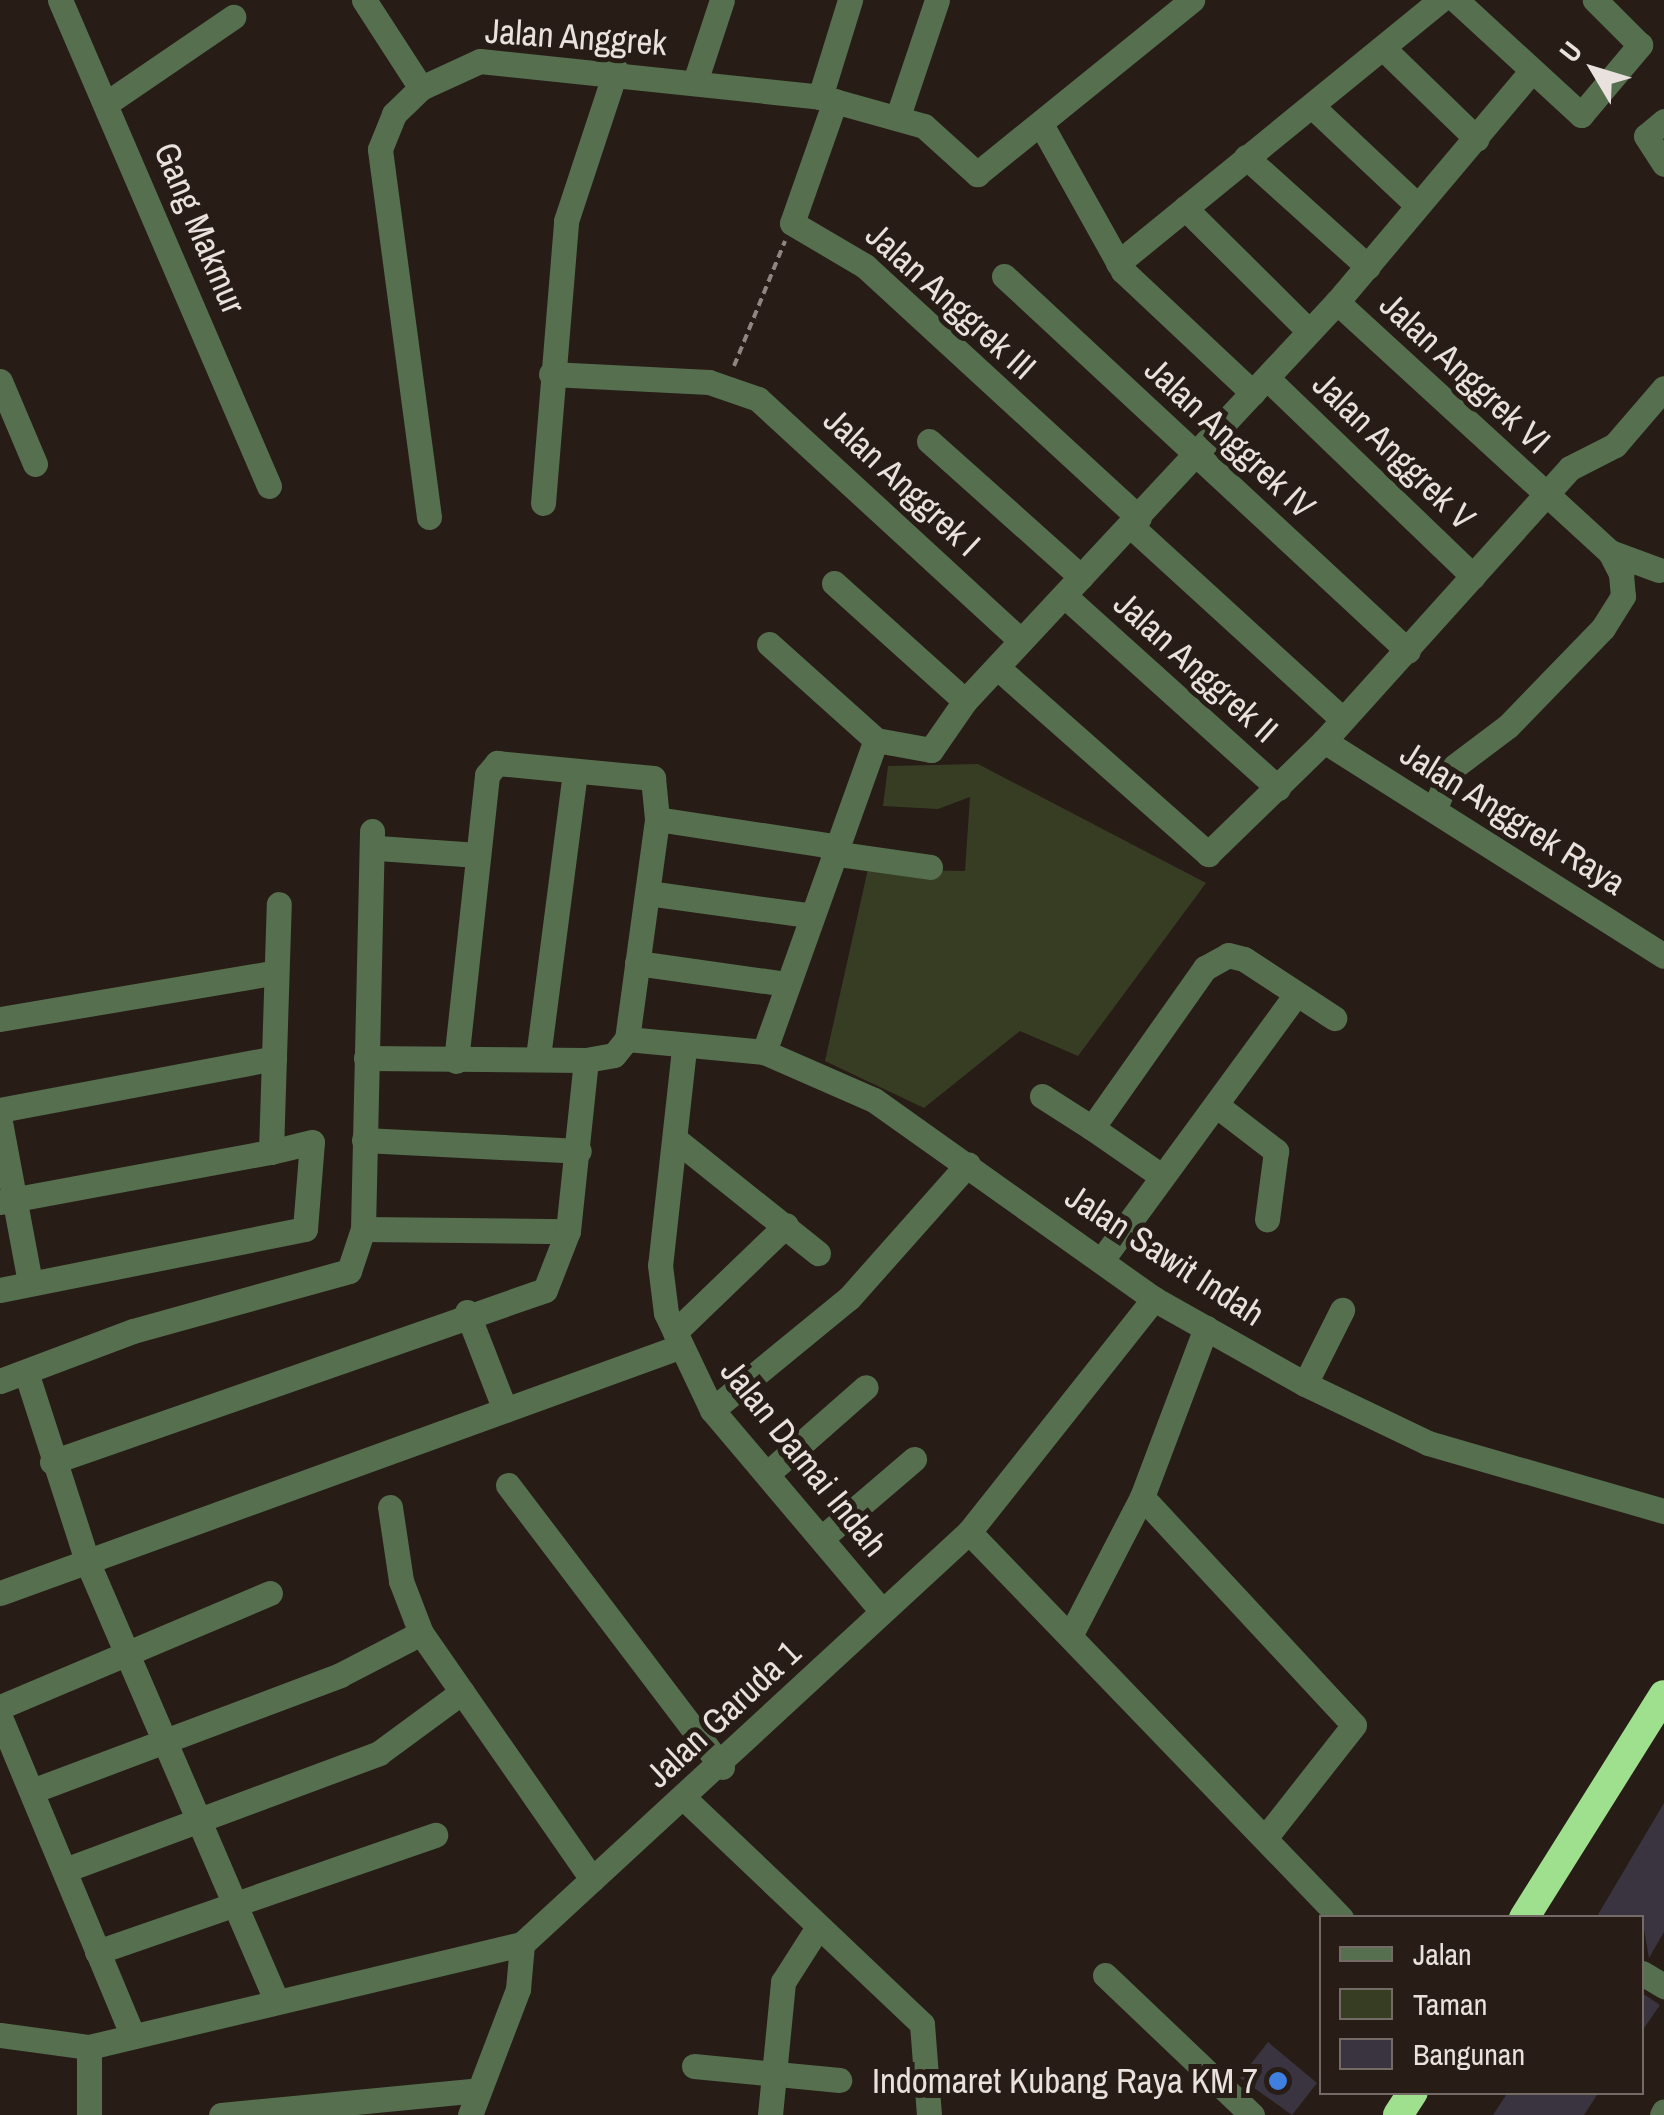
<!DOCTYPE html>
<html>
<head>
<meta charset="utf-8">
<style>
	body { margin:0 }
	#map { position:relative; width:1664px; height:2115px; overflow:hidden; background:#271c16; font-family:"Archivo Narrow",sans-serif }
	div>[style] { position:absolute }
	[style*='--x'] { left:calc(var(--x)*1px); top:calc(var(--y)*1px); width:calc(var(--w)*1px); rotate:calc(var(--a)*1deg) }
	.green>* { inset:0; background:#373d23 }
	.building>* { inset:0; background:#39343f }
	.path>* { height:4px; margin-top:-2px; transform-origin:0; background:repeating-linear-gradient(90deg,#8f8581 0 8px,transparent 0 13px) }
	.minor>* { height:25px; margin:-12.5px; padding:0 12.5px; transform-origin:12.5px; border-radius:12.5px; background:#556f4f }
	.highway>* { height:30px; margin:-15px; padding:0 15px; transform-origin:15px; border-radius:15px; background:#9fe08f }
	.dots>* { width:28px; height:28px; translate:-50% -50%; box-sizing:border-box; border:5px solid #271c16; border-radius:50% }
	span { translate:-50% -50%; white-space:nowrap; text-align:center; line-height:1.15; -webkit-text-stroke:10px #271c16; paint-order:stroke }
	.street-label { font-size:35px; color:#e9e1dd }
	.poi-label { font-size:35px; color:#e9e1dd }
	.right { translate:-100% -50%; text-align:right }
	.legend { position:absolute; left:1319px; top:1915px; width:325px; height:180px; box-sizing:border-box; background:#271c16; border:2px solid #756b66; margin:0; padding:12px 18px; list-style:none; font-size:30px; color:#e9e1dd }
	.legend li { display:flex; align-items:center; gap:20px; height:50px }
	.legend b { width:50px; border:2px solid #756b66 }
	.north { position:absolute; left:1544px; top:20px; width:100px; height:100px; -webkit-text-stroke:8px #271c16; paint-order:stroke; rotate:308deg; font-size:28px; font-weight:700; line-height:40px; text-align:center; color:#e9e1dd }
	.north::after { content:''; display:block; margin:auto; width:35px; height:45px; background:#e9e1dd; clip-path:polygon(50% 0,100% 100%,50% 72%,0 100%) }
</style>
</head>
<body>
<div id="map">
	<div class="green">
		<i style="clip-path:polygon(978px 764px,1206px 883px,1078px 1056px,1020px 1031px,924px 1108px,825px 1061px,868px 869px,965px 871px,970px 797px,938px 809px,883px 806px,888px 766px)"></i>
	</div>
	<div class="building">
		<i style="clip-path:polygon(1664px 1803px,1664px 1932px,1649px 1958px,1642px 1918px,1596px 1918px)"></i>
		<i style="clip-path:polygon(1642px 1993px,1660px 2005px,1642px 2031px)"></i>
		<i style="clip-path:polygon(1268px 2042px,1317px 2083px,1292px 2115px,1240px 2078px)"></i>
		<i style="clip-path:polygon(1508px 2092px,1599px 2092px,1584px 2115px,1493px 2115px)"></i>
	</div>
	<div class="path">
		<i style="--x:734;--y:366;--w:135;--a:-67.8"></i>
	</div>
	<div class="minor">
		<i style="--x:60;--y:0;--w:529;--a:66.73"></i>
		<i style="--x:364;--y:0;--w:105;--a:57.1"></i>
		<i style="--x:1456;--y:0;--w:170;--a:42.6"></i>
		<i style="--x:1581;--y:115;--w:92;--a:-49.9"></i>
		<i style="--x:1640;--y:45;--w:64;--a:-135"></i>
		<i style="--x:1384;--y:49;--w:129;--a:44.1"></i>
		<i style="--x:695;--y:82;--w:86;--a:-71.8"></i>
		<i style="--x:820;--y:97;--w:102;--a:-72.8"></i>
		<i style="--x:835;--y:101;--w:129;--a:109.4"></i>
		<i style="--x:792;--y:223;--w:85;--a:30.5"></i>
		<i style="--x:865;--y:266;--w:372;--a:42.6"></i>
		<i style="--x:107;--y:103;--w:153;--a:-34.3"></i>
		<i style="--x:1314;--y:108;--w:140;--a:43.3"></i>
		<i style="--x:898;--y:116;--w:122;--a:-71.4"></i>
		<i style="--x:1664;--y:121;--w:23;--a:140"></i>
		<i style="--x:1646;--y:136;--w:33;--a:57"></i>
		<i style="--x:1042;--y:126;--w:166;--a:60.8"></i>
		<i style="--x:1123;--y:271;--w:178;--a:43.2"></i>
		<i style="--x:1246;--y:157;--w:164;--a:42"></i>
		<i style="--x:1185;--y:208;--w:175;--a:44.8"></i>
		<i style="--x:1118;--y:263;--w:416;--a:-39.2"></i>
		<i style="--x:1004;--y:276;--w:551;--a:42.87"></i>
		<i style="--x:1337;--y:302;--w:370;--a:42.5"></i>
		<i style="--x:1610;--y:552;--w:25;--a:63"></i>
		<i style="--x:1621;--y:574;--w:22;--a:85"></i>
		<i style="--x:1623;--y:596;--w:38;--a:122"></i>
		<i style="--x:1603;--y:628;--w:136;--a:134.1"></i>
		<i style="--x:1508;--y:726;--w:71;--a:143"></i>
		<i style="--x:1451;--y:769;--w:42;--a:112.3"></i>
		<i style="--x:551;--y:374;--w:158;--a:2.9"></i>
		<i style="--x:709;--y:382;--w:52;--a:19.1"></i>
		<i style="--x:758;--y:399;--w:357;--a:42.6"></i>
		<i style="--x:1267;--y:378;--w:286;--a:43.9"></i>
		<i style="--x:0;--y:381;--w:90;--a:67.1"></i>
		<i style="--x:929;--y:441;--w:204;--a:41.8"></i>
		<i style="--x:543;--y:503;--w:283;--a:-85.3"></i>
		<i style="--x:566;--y:221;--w:159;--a:-71.7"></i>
		<i style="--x:429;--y:517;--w:371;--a:-97.6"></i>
		<i style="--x:380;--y:149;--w:38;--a:-68"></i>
		<i style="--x:394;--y:114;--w:37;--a:-44"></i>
		<i style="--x:421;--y:88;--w:65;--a:-24.6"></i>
		<i style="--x:480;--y:61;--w:342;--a:6"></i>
		<i style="--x:820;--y:97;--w:108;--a:15.6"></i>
		<i style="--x:924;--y:126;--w:72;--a:42.2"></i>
		<i style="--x:977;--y:174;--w:277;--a:-39"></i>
		<i style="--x:1132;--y:527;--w:285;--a:42.4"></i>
		<i style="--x:1610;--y:552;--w:52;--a:20.2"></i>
		<i style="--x:834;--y:583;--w:176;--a:42"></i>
		<i style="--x:1067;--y:598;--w:284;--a:42"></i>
		<i style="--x:769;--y:644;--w:144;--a:41.9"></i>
		<i style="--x:876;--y:740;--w:56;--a:10.3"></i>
		<i style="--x:931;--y:750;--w:60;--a:-55.2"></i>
		<i style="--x:965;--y:701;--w:546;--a:-47.01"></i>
		<i style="--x:1337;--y:302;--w:297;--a:-49.9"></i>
		<i style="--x:998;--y:668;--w:281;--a:41.5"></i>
		<i style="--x:1208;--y:854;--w:162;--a:-44.2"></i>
		<i style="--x:1324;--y:741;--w:367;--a:-48"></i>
		<i style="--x:1570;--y:468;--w:51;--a:-27.1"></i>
		<i style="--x:1615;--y:445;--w:75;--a:-49.3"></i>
		<i style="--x:1324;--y:741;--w:402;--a:32.3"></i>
		<i style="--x:378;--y:848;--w:100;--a:4"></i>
		<i style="--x:832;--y:853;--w:99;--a:8.1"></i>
		<i style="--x:648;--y:893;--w:160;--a:7.9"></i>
		<i style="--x:637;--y:963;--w:150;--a:8"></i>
		<i style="--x:0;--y:1019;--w:275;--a:-9.6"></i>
		<i style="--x:627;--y:1039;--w:222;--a:-82.2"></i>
		<i style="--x:684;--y:1049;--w:217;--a:96.3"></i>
		<i style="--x:660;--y:1265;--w:48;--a:82.9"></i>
		<i style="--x:666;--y:1313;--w:107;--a:64.6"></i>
		<i style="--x:712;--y:1410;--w:263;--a:49.8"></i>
		<i style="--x:764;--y:1052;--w:120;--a:23.6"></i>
		<i style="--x:874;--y:1100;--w:344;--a:35.4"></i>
		<i style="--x:1154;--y:1299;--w:173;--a:29.4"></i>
		<i style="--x:1305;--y:1384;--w:136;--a:25.6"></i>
		<i style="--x:1428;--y:1443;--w:246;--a:16.1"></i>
		<i style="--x:538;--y:1057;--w:288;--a:-82.6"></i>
		<i style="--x:366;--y:1058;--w:220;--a:0.5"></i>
		<i style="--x:586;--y:1060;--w:28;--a:-10"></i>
		<i style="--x:614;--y:1055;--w:21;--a:-51"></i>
		<i style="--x:627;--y:1039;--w:138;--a:5.4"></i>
		<i style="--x:764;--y:1052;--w:331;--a:-70.3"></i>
		<i style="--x:456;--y:1061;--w:288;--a:-83.8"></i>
		<i style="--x:487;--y:775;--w:16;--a:-50"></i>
		<i style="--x:497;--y:763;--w:157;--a:5.5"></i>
		<i style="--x:653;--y:778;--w:41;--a:84.4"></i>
		<i style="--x:657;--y:819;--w:179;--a:8.7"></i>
		<i style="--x:1042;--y:1096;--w:59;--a:32.6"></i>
		<i style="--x:1216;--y:1105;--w:76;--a:37.5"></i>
		<i style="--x:1276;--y:1151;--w:69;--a:97.5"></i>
		<i style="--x:0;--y:1110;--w:279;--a:-10.7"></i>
		<i style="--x:0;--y:1122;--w:163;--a:79.4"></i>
		<i style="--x:675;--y:1139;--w:183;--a:38.6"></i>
		<i style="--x:364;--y:1140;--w:215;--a:2.9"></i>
		<i style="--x:1160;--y:1175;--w:83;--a:-145.3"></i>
		<i style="--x:1092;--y:1128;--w:196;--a:-54.8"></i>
		<i style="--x:1205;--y:968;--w:26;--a:-29"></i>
		<i style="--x:1228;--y:955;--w:16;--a:14"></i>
		<i style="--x:1244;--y:959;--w:108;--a:33.2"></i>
		<i style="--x:0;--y:1202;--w:276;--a:-10.5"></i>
		<i style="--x:363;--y:1229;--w:205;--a:0.6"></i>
		<i style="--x:1101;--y:1261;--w:330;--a:-53.8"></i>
		<i style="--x:0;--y:1290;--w:311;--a:-11.3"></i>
		<i style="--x:305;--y:1229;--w:87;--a:-85.4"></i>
		<i style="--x:312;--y:1142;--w:42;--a:166.3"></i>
		<i style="--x:271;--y:1152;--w:248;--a:-88.2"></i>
		<i style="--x:467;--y:1312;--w:105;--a:68.8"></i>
		<i style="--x:675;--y:1332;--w:154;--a:-43.9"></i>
		<i style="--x:27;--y:1375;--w:195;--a:72.1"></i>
		<i style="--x:87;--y:1561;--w:475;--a:66.7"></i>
		<i style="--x:0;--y:1381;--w:142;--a:-20.6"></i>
		<i style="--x:133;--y:1331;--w:224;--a:-15.5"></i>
		<i style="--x:349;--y:1271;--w:44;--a:-71.6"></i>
		<i style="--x:363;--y:1229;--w:398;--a:-88.7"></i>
		<i style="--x:1305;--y:1384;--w:83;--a:-63.4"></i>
		<i style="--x:712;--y:1410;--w:177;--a:-39.3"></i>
		<i style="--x:849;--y:1298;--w:179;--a:-48.4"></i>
		<i style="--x:52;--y:1462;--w:522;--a:-19.23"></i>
		<i style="--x:545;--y:1290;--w:63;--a:-68.7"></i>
		<i style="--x:568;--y:1231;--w:172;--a:-84"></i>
		<i style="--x:768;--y:1473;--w:130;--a:-41.3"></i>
		<i style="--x:508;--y:1485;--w:354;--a:52.8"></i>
		<i style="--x:1142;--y:1497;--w:311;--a:47.1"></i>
		<i style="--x:1354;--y:1725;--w:142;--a:128.2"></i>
		<i style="--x:390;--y:1507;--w:75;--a:81.5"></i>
		<i style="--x:401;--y:1581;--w:56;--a:69"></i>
		<i style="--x:421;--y:1633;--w:300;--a:55.2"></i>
		<i style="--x:969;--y:1532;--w:536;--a:46.06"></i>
		<i style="--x:823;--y:1537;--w:120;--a:-40.6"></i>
		<i style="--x:0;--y:1593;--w:722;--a:-19.92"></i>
		<i style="--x:1071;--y:1634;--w:154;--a:-62.6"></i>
		<i style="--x:1142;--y:1497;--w:181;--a:-69.3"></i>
		<i style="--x:0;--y:1707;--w:293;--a:-22.9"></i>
		<i style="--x:0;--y:1717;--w:340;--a:67.4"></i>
		<i style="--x:32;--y:1791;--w:329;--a:-20.6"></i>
		<i style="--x:340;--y:1675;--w:91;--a:-27.4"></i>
		<i style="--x:686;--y:1800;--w:325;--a:43.5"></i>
		<i style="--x:922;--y:2024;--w:91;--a:85.6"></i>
		<i style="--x:65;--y:1870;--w:335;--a:-20.4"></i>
		<i style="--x:379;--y:1753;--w:103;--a:-36.3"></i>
		<i style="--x:97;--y:1952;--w:358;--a:-19.1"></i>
		<i style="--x:1642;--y:1973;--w:26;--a:31"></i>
		<i style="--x:1105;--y:1975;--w:203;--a:43.6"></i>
		<i style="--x:0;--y:2035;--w:90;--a:7.7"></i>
		<i style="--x:89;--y:2047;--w:445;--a:-13.4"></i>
		<i style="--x:522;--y:1944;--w:608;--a:-42.67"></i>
		<i style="--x:969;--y:1532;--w:298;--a:-51.6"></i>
		<i style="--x:694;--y:2066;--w:146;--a:5.5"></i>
		<i style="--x:89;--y:2115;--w:68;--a:-90"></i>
		<i style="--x:221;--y:2115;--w:259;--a:-5.5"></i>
		<i style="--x:470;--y:2115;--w:135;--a:-69.1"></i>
		<i style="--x:518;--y:1989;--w:45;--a:-84.9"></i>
		<i style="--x:770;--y:2115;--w:134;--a:-84.4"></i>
		<i style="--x:783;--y:1982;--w:65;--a:-57.5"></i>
		<i style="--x:1662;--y:2115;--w:4;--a:-63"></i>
	</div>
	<div class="highway">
		<i style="--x:1524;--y:1918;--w:263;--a:-57.9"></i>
		<i style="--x:1398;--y:2115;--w:27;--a:-57"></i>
	</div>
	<div class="dots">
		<i style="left:1278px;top:2081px;background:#3f7fe0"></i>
	</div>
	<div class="street-label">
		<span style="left:576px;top:37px;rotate:4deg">Jalan Anggrek</span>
		<span style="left:200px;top:228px;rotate:67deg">Gang Makmur</span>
		<span style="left:951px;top:301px;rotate:42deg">Jalan Anggrek III</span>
		<span style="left:1465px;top:373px;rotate:43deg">Jalan Anggrek VI</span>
		<span style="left:1230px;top:438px;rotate:43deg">Jalan Anggrek IV</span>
		<span style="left:1394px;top:451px;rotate:44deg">Jalan Anggrek V</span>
		<span style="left:902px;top:482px;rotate:43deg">Jalan Anggrek I</span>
		<span style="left:1196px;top:667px;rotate:42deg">Jalan Anggrek II</span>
		<span style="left:1513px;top:818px;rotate:32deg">Jalan Anggrek Raya</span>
		<span style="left:1165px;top:1255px;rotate:33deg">Jalan Sawit Indah</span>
		<span style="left:804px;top:1458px;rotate:51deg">Jalan Damai Indah</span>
		<span style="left:723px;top:1714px;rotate:-43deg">Jalan Garuda 1</span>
	</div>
	<div class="poi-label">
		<span class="right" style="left:1258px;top:2081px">Indomaret Kubang Raya KM 7</span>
	</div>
	<ul class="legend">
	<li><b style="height:12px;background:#556f4f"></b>Jalan</li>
	<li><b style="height:28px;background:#373d23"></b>Taman</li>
	<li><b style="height:28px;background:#39343f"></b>Bangunan</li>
	</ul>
	<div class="north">U</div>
</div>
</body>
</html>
